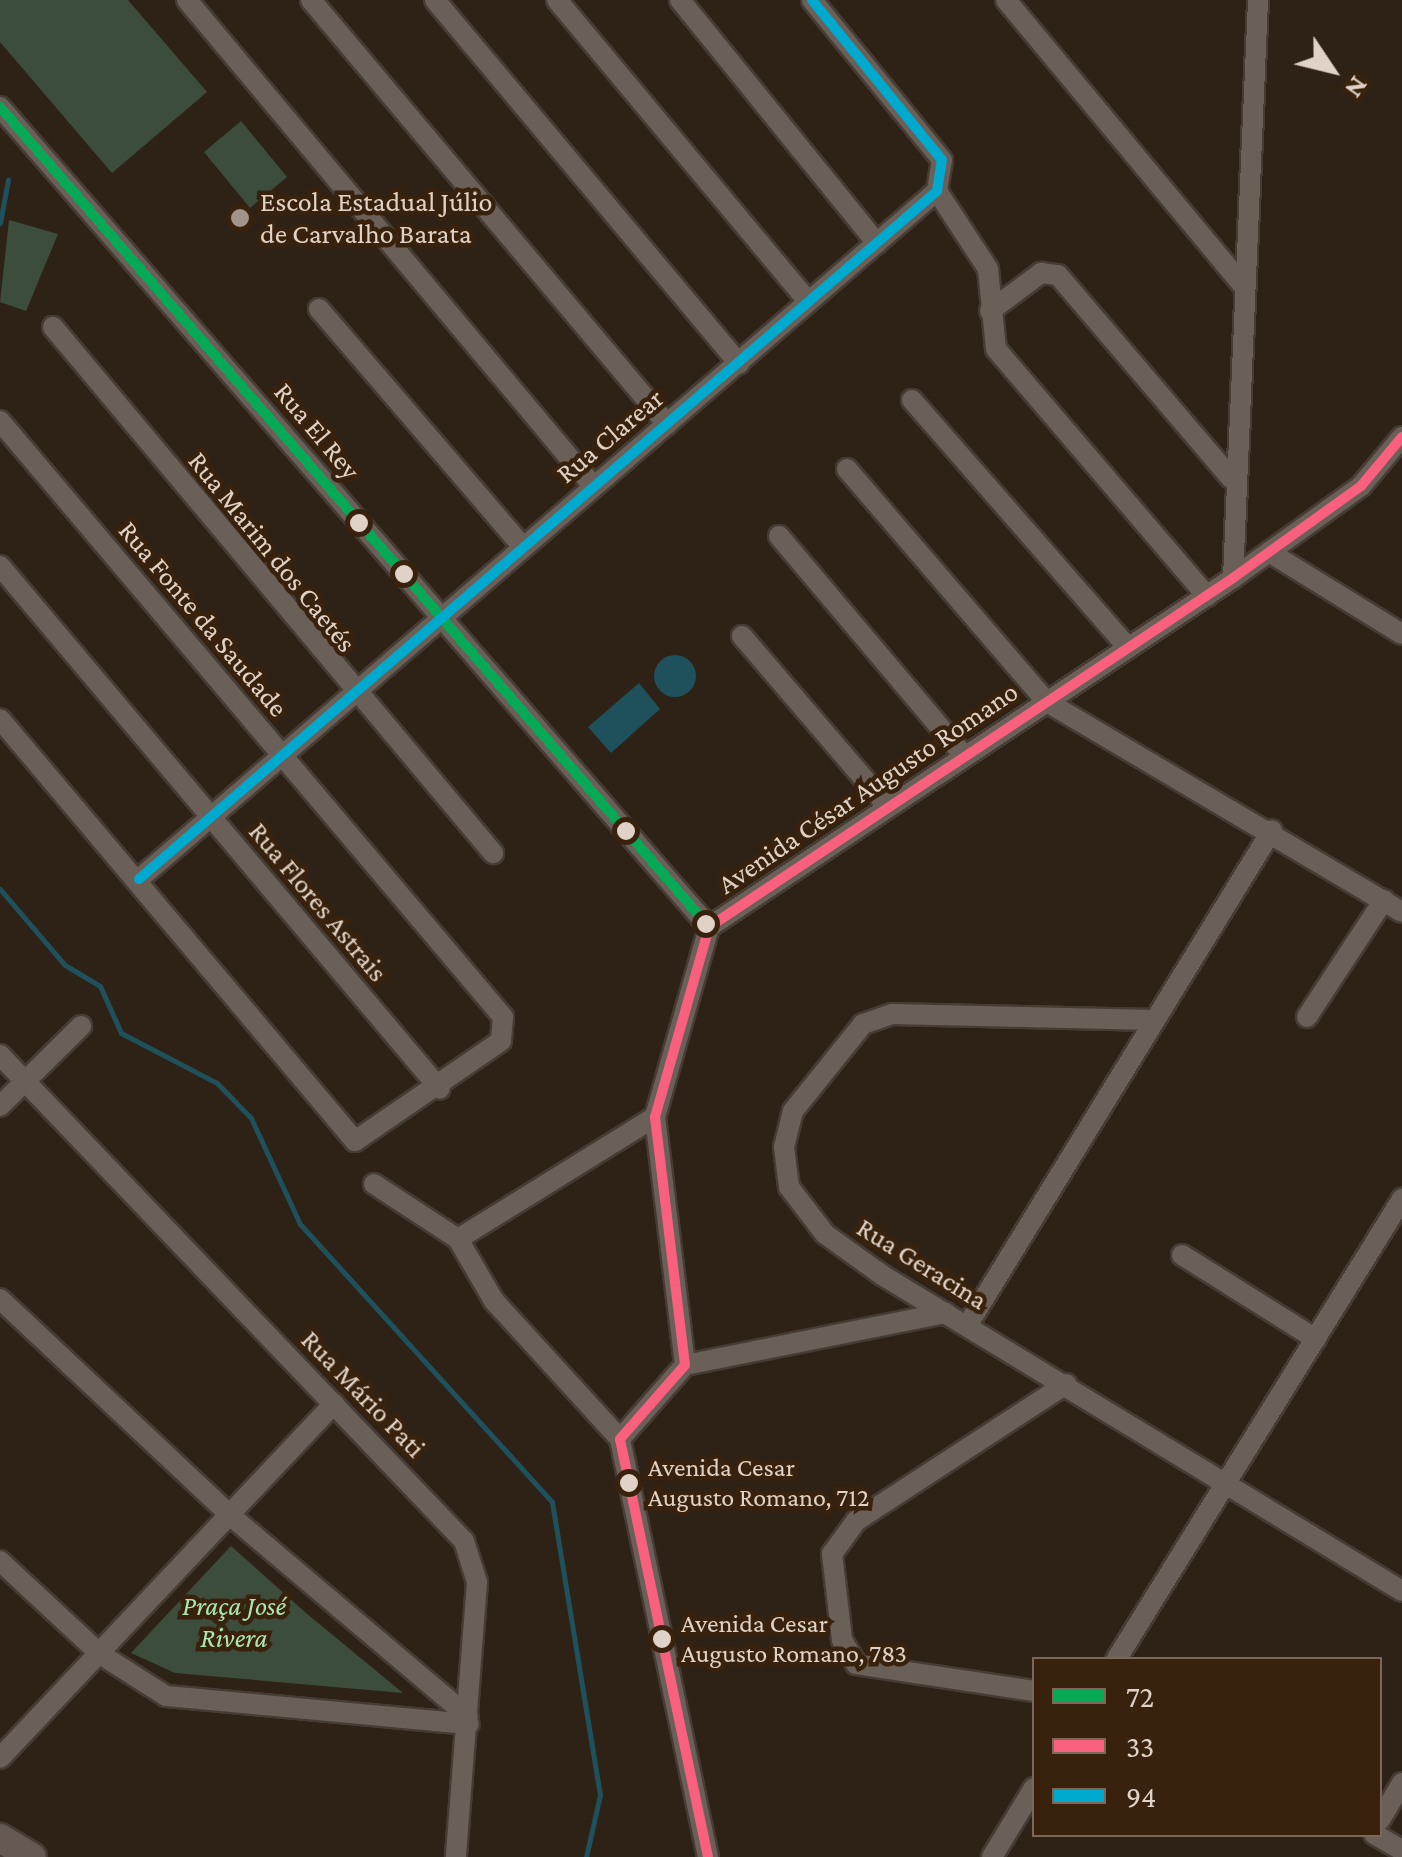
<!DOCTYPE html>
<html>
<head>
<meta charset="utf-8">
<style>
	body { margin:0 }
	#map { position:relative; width:1402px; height:1857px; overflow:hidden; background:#2e2217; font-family:"Crimson Pro",serif }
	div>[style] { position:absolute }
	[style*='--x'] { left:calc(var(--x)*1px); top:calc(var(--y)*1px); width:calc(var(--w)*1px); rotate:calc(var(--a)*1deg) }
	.green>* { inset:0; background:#3d4d3c }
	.water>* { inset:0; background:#1f515d }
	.round { border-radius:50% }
	.stream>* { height:5px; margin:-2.5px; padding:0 2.5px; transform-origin:2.5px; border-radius:2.5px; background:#1f515d }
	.roads { filter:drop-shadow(2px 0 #463c34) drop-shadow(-2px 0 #463c34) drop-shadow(0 2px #463c34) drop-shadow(0 -2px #463c34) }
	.street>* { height:20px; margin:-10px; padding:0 10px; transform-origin:10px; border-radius:10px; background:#6a6058 }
	.secondary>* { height:28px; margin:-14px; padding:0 14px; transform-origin:14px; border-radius:14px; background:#655952 }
	.bus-1>* { height:10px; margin:-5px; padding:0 5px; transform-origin:5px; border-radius:5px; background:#06aa56 }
	.bus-2>* { height:10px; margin:-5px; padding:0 5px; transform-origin:5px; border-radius:5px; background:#f8607d }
	.bus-3>* { height:10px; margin:-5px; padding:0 5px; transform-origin:5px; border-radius:5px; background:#00a9ce }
	.dots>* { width:28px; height:28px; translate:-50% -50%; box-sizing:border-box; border:5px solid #38220d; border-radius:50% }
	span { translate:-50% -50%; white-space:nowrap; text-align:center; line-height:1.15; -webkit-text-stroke:9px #38220d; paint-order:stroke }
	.bus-label { font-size:26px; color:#e0d2c6 }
	.left { translate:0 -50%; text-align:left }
	.poi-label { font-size:28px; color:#e0d2c6 }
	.street-label { font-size:28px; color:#e0d2c6 }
	.park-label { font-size:28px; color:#abe5b2; font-style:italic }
	.legend { position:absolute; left:1032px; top:1657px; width:350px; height:180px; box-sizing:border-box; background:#38220d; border:2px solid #7b6857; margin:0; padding:12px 18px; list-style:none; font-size:30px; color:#e0d2c6 }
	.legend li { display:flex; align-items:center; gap:20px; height:50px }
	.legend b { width:50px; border:2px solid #7b6857 }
	.north { position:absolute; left:1282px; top:20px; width:100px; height:100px; -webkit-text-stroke:8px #38220d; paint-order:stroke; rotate:125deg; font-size:28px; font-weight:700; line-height:40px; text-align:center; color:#e0d2c6 }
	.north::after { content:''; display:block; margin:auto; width:35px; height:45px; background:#e0d2c6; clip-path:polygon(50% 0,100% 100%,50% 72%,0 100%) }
</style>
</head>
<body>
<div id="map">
	<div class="green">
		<i style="clip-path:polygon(0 0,128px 0,207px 92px,112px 173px,0 42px)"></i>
		<i style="clip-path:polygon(241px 121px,287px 177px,250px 208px,204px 152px)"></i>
		<i style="clip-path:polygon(9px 220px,58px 234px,26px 311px,0 302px)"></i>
		<i style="clip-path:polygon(231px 1546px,306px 1613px,403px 1693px,175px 1673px,131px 1653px)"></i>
	</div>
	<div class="water">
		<i class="round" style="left:654px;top:655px;width:42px;height:42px"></i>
		<i style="clip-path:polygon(639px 683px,660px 709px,611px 753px,588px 727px)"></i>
	</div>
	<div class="stream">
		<i style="--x:0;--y:223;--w:44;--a:-79.5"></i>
		<i style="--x:0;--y:889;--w:100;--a:49.5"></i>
		<i style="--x:65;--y:965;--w:41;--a:31"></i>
		<i style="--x:100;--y:986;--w:51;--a:65.9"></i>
		<i style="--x:121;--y:1033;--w:108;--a:27.5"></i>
		<i style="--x:217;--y:1083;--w:49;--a:45.8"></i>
		<i style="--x:251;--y:1118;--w:117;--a:65.2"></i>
		<i style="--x:300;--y:1224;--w:375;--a:47.8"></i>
		<i style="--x:552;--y:1502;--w:297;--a:80.7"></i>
		<i style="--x:600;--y:1795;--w:64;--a:102.7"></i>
	</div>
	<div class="roads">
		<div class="street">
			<i style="--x:187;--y:0;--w:633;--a:50.12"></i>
			<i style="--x:311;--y:0;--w:554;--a:49.98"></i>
			<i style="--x:435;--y:0;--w:474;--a:50.1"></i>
			<i style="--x:557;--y:0;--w:392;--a:50.2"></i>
			<i style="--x:680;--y:0;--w:313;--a:51"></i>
			<i style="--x:1006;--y:0;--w:371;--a:50.3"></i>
			<i style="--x:0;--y:107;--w:1084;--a:49.15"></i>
			<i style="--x:937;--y:191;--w:93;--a:56.8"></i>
			<i style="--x:988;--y:269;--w:80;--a:84.3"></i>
			<i style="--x:996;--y:349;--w:325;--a:49.5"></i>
			<i style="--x:319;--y:309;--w:311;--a:49.4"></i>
			<i style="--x:990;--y:311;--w:64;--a:-36.7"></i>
			<i style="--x:1041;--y:273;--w:17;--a:7"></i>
			<i style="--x:1058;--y:275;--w:267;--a:49.6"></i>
			<i style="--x:53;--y:327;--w:686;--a:50.09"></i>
			<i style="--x:912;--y:400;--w:329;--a:48.9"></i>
			<i style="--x:0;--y:421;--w:780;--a:49.84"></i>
			<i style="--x:503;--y:1017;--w:24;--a:95"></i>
			<i style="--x:501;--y:1041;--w:177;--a:145.6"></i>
			<i style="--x:355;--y:1141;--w:551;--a:-130.07"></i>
			<i style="--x:847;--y:469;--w:307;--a:49.4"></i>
			<i style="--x:1047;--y:702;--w:412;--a:30.6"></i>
			<i style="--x:779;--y:536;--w:287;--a:49.9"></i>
			<i style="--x:1269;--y:552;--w:156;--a:31.7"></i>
			<i style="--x:0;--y:566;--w:683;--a:49.93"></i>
			<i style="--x:1233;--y:578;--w:579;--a:-87.52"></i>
			<i style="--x:742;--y:636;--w:225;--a:49.5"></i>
			<i style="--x:139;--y:879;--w:1054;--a:-40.77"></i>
			<i style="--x:937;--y:191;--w:31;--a:-81"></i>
			<i style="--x:942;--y:160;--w:206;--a:-129.1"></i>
			<i style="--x:1307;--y:1017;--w:140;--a:-56.7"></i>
			<i style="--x:1154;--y:1020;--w:262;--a:-178.7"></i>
			<i style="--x:892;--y:1014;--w:31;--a:161"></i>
			<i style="--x:863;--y:1024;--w:112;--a:128.8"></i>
			<i style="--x:793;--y:1111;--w:37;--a:104"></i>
			<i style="--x:784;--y:1147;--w:40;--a:82.9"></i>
			<i style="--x:789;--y:1187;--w:59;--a:52.5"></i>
			<i style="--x:825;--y:1234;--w:70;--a:35.7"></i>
			<i style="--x:882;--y:1275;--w:608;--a:31.29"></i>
			<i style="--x:0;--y:1055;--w:672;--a:46.33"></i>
			<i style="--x:464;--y:1541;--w:43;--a:72.4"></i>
			<i style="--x:477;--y:1582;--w:276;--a:94.4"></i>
			<i style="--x:0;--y:1106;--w:114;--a:-44.6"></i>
			<i style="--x:374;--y:1184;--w:100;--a:33.2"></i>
			<i style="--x:458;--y:1239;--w:72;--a:59.9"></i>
			<i style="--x:494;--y:1301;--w:187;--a:47.6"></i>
			<i style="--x:458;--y:1239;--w:232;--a:-31.8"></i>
			<i style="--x:1182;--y:1255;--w:158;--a:32.1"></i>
			<i style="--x:0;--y:1299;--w:317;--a:43.2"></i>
			<i style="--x:231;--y:1516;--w:310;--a:40.2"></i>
			<i style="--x:967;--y:1326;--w:582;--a:-58.41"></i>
			<i style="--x:685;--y:1365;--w:266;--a:-11.3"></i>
			<i style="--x:0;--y:1561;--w:137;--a:42.9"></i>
			<i style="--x:100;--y:1654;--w:78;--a:32.5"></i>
			<i style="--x:166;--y:1696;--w:304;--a:5.3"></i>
			<i style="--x:1116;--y:1660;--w:543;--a:-58.18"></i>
			<i style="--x:1034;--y:1691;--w:180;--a:-171.4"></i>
			<i style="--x:856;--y:1664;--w:28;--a:-120"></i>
			<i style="--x:842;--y:1640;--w:87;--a:-96.6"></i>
			<i style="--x:832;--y:1554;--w:41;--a:-54"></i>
			<i style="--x:856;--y:1521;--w:251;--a:-33.1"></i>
			<i style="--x:0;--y:1758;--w:487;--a:-46.7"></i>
			<i style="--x:1380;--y:1820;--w:43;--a:-59.3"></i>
			<i style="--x:1374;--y:1834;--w:32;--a:30"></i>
			<i style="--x:708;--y:1857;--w:427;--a:-101.9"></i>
			<i style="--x:620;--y:1439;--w:98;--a:-48.7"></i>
			<i style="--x:685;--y:1365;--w:250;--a:-96.9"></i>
			<i style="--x:655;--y:1117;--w:198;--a:-74.1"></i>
			<i style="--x:709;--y:927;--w:630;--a:-33.66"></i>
			<i style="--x:1233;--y:578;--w:158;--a:-35.7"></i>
			<i style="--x:1361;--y:486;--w:64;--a:-50.1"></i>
			<i style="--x:992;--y:1857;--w:81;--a:-58.7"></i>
		</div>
		<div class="secondary">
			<i style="--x:0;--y:1838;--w:37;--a:31"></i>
		</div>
	</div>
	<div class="bus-1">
		<i style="--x:0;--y:107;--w:1084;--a:49.15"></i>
	</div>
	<div class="bus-2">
		<i style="--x:708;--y:1857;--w:427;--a:-101.9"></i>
		<i style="--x:620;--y:1439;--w:98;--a:-48.7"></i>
		<i style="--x:685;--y:1365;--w:250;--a:-96.9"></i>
		<i style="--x:655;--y:1117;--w:198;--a:-74.1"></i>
		<i style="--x:709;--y:927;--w:630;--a:-33.66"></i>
		<i style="--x:1233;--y:578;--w:158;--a:-35.7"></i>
		<i style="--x:1361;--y:486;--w:64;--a:-50.1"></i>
	</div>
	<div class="bus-3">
		<i style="--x:139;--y:879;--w:1054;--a:-40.77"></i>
		<i style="--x:937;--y:191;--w:31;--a:-81"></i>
		<i style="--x:942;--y:160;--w:206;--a:-129.1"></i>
	</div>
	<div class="dots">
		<i style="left:240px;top:218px;background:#a29489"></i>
		<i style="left:359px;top:523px;background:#e0d2c6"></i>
		<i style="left:404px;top:574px;background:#e0d2c6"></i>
		<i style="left:626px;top:831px;background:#e0d2c6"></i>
		<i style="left:706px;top:924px;background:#e0d2c6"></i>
		<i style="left:629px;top:1483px;background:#e0d2c6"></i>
		<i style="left:662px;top:1639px;background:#e0d2c6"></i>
	</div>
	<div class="bus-label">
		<span class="left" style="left:648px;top:1483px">Avenida Cesar<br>Augusto Romano, 712</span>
		<span class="left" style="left:681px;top:1639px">Avenida Cesar<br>Augusto Romano, 783</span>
	</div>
	<div class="poi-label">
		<span class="left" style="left:260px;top:218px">Escola Estadual Júlio<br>de Carvalho Barata</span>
	</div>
	<div class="street-label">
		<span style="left:317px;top:431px;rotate:50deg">Rua El Rey</span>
		<span style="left:610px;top:436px;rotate:-40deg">Rua Clarear</span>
		<span style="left:272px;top:552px;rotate:51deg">Rua Marim dos Caetés</span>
		<span style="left:203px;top:619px;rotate:50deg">Rua Fonte da Saudade</span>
		<span style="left:868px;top:788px;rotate:-34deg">Avenida César Augusto Romano</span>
		<span style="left:318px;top:902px;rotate:50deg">Rua Flores Astrais</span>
		<span style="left:922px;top:1264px;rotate:32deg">Rua Geracina</span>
		<span style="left:363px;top:1394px;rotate:46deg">Rua Mário Pati</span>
	</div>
	<div class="park-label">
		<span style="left:234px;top:1622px">Praça José<br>Rivera</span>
	</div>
	<ul class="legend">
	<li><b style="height:12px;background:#06aa56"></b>72</li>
	<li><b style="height:12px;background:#f8607d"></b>33</li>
	<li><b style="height:12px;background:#00a9ce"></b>94</li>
	</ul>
	<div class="north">N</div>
</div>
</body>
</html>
